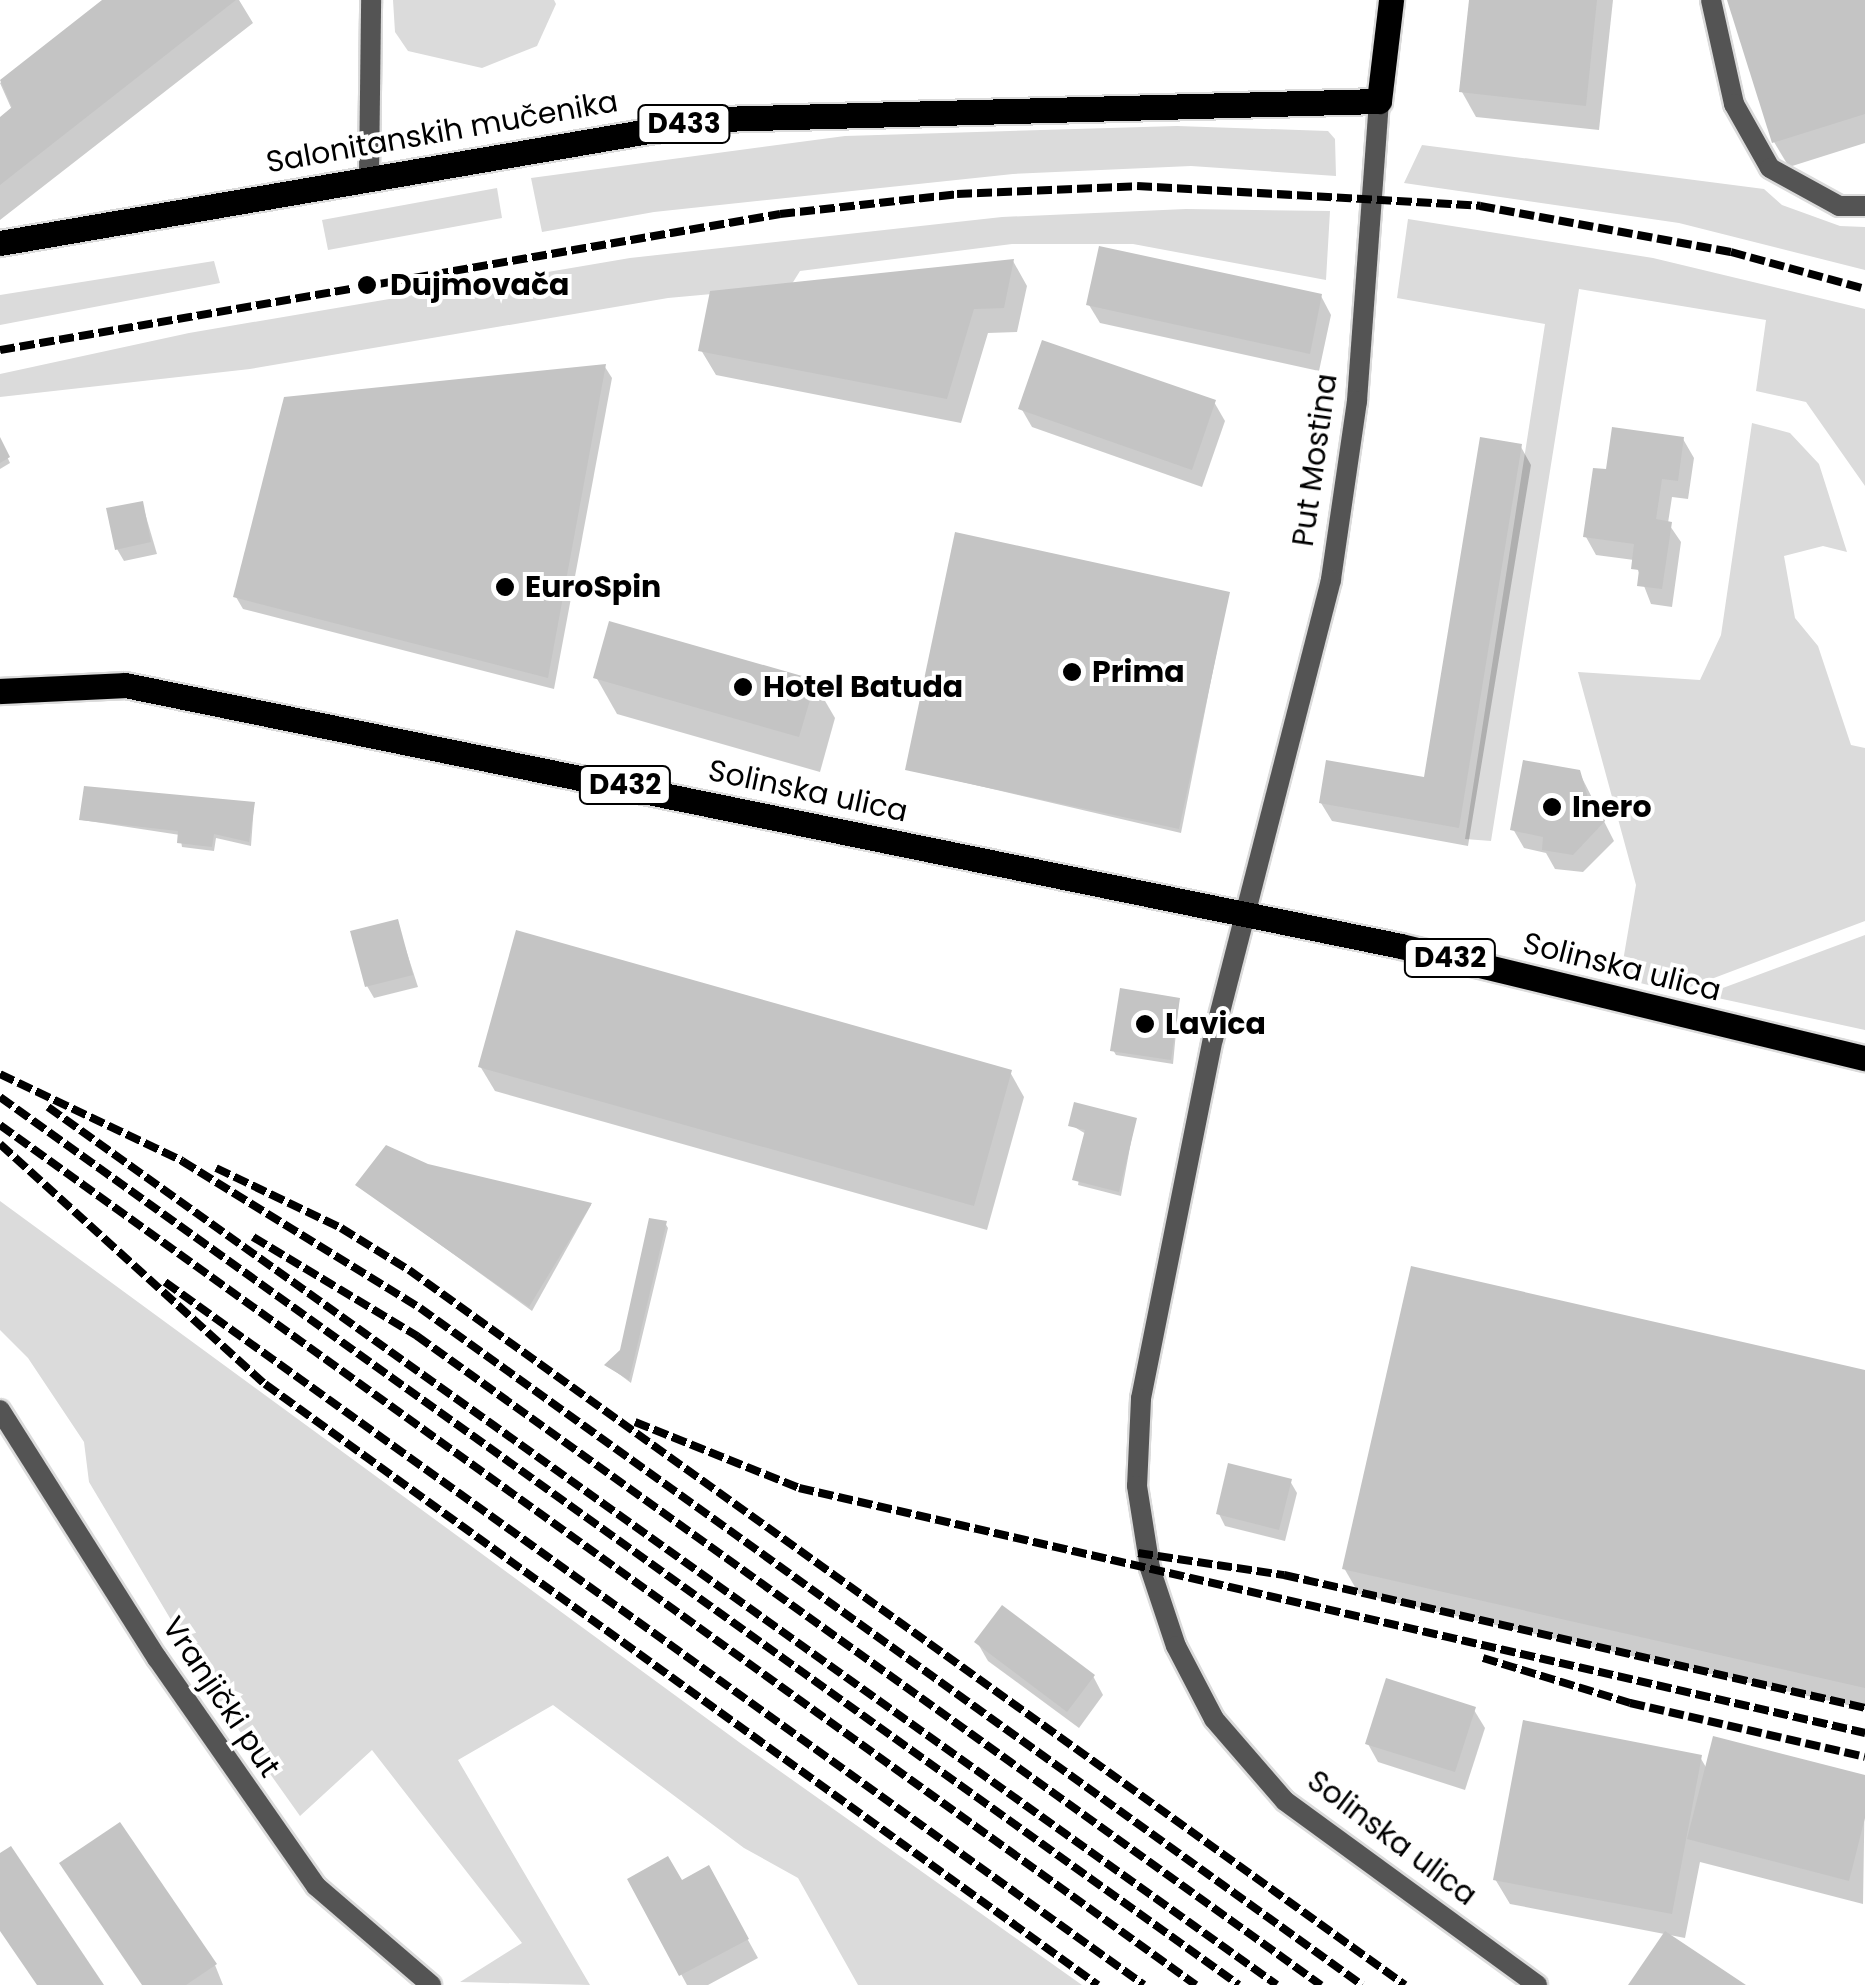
<!DOCTYPE html>
<html>
<head>
<meta charset="utf-8">
<style>
	body { margin:0 }
	#map { position:relative; width:1865px; height:1985px; overflow:hidden; background:#fff; font-family:Poppins,sans-serif }
	div>[style] { position:absolute }
	[style*='--x'] { left:calc(var(--x)*1px); top:calc(var(--y)*1px); width:calc(var(--w)*1px); rotate:calc(var(--a)*1deg) }
	.green>* { inset:0; background:#dbdbdb }
	.shadow>* { inset:0; background:#0003 }
	.building>* { inset:0; background:#c4c4c4 }
	.roads { filter:drop-shadow(2px 0 #dbdbdb) drop-shadow(-2px 0 #dbdbdb) drop-shadow(0 2px #dbdbdb) drop-shadow(0 -2px #dbdbdb) }
	.street>* { height:20px; margin:-10px; padding:0 10px; transform-origin:10px; border-radius:10px; background:#545454 }
	.primary>* { height:25px; margin:-12.5px; padding:0 12.5px; transform-origin:12.5px; border-radius:12.5px; background:#000 }
	.rail>* { height:8px; margin-top:-4px; transform-origin:0; background:repeating-linear-gradient(90deg,#000 0 15px,transparent 0 20px) }
	.dots>* { width:28px; height:28px; translate:-50% -50%; box-sizing:border-box; border:5px solid #fff; border-radius:50% }
	span { translate:-50% -50%; white-space:nowrap; text-align:center; line-height:1.15; -webkit-text-stroke:8px #fff; paint-order:stroke }
	.shield-label span { padding:2px 8px; background:#fff; border:2px solid; border-radius:8px; -webkit-text-stroke-width:0 }
	.shield-label { font-size:28px; color:#000; font-weight:700 }
	.street-label { font-size:30px; color:#000 }
	.poi-label { font-size:30px; color:#000; font-weight:700 }
	.left { translate:0 -50%; text-align:left }
</style>
</head>
<body>
<div id="map">
	<div class="green">
		<i style="clip-path:polygon(393px 0,554px 0,556px 4px,537px 46px,482px 68px,408px 51px,395px 32px)"></i>
		<i style="clip-path:polygon(1177px 126px,1328px 131px,1335px 139px,1336px 176px,1191px 166px,1013px 174px,654px 212px,542px 232px,531px 178px,845px 136px)"></i>
		<i style="clip-path:polygon(1422px 145px,1764px 189px,1782px 205px,1840px 226px,1865px 227px,1865px 270px,1679px 223px,1404px 183px)"></i>
		<i style="clip-path:polygon(497px 188px,502px 218px,328px 250px,322px 220px)"></i>
		<i style="clip-path:polygon(1186px 209px,1330px 211px,1326px 280px,1133px 244px,1012px 244px,800px 271px,790px 287px,668px 298px,250px 369px,0 397px,0 374px,189px 333px,630px 258px,1002px 217px)"></i>
		<i style="clip-path:polygon(1408px 219px,1653px 258px,1865px 309px,1865px 486px,1806px 402px,1756px 391px,1766px 320px,1579px 289px,1491px 841px,1465px 839px,1545px 324px,1397px 298px)"></i>
		<i style="clip-path:polygon(214px 261px,220px 283px,0 325px,0 295px)"></i>
		<i style="clip-path:polygon(1752px 423px,1790px 433px,1819px 464px,1847px 552px,1823px 546px,1784px 556px,1795px 618px,1818px 646px,1851px 745px,1865px 748px,1865px 921px,1677px 992px,1636px 982px,1623px 961px,1636px 885px,1578px 672px,1700px 680px,1721px 635px)"></i>
		<i style="clip-path:polygon(1865px 935px,1865px 1030px,1704px 995px)"></i>
		<i style="clip-path:polygon(0 1201px,743px 1745px,1082px 1985px,858px 1985px,798px 1878px,744px 1848px,553px 1705px,458px 1760px,590px 1985px,460px 1982px,522px 1943px,372px 1750px,300px 1816px,224px 1709px,89px 1482px,84px 1442px,28px 1358px,0 1330px)"></i>
	</div>
	<div class="shadow">
		<i style="clip-path:polygon(106px 0,239px 0,253px 23px,0 220px,0 120px,12px 110px,0 83px)"></i>
		<i style="clip-path:polygon(1471px 0,1613px 0,1599px 130px,1476px 117px,1462px 92px)"></i>
		<i style="clip-path:polygon(1729px 0,1865px 0,1865px 143px,1789px 167px,1774px 142px)"></i>
		<i style="clip-path:polygon(1013px 261px,1027px 286px,1017px 332px,988px 333px,961px 423px,716px 375px,701px 350px)"></i>
		<i style="clip-path:polygon(1321px 296px,1331px 315px,1319px 371px,1100px 323px,1089px 305px)"></i>
		<i style="clip-path:polygon(605px 367px,612px 378px,554px 689px,243px 609px,236px 597px)"></i>
		<i style="clip-path:polygon(1214px 402px,1225px 421px,1202px 487px,1032px 427px,1021px 408px)"></i>
		<i style="clip-path:polygon(1683px 439px,1694px 458px,1688px 499px,1672px 497px,1668px 523px,1681px 542px,1672px 607px,1651px 604px,1634px 560px,1596px 555px,1586px 537px,1609px 472px)"></i>
		<i style="clip-path:polygon(0 441px,10px 463px,0 469px)"></i>
		<i style="clip-path:polygon(1521px 447px,1531px 465px,1468px 846px,1332px 821px,1321px 803px,1426px 780px)"></i>
		<i style="clip-path:polygon(142px 503px,157px 554px,124px 561px,117px 549px)"></i>
		<i style="clip-path:polygon(1228px 594px,1181px 833px,907px 769px)"></i>
		<i style="clip-path:polygon(596px 677px,814px 682px,835px 718px,820px 772px,617px 714px)"></i>
		<i style="clip-path:polygon(1579px 772px,1614px 841px,1583px 872px,1555px 869px,1546px 853px,1524px 848px,1513px 829px)"></i>
		<i style="clip-path:polygon(254px 805px,251px 846px,216px 838px,214px 851px,182px 847px,180px 835px,82px 820px)"></i>
		<i style="clip-path:polygon(397px 922px,418px 987px,374px 998px,367px 986px)"></i>
		<i style="clip-path:polygon(1179px 1000px,1173px 1064px,1116px 1055px,1113px 1050px)"></i>
		<i style="clip-path:polygon(480px 1066px,1010px 1072px,1024px 1097px,987px 1230px,495px 1091px)"></i>
		<i style="clip-path:polygon(1135px 1120px,1121px 1196px,1078px 1185px,1086px 1134px,1071px 1125px)"></i>
		<i style="clip-path:polygon(427px 1167px,591px 1205px,532px 1311px,358px 1185px)"></i>
		<i style="clip-path:polygon(665px 1223px,668px 1228px,631px 1383px,607px 1365px,622px 1351px)"></i>
		<i style="clip-path:polygon(1865px 1372px,1865px 1709px,1359px 1594px,1344px 1568px)"></i>
		<i style="clip-path:polygon(1290px 1481px,1297px 1493px,1285px 1541px,1225px 1526px,1219px 1514px)"></i>
		<i style="clip-path:polygon(977px 1642px,1093px 1676px,1103px 1695px,1079px 1728px,988px 1661px)"></i>
		<i style="clip-path:polygon(1474px 1710px,1485px 1728px,1465px 1790px,1378px 1762px,1368px 1744px)"></i>
		<i style="clip-path:polygon(1700px 1757px,1707px 1769px,1865px 1778px,1863px 1904px,1700px 1862px,1685px 1938px,1510px 1904px,1495px 1879px)"></i>
		<i style="clip-path:polygon(708px 1868px,758px 1958px,708px 1985px,687px 1985px,630px 1880px,681px 1883px)"></i>
		<i style="clip-path:polygon(215px 1965px,223px 1985px,143px 1985px)"></i>
	</div>
	<div class="building">
		<i style="clip-path:polygon(102px 0,236px 0,0 185px,0 117px,12px 107px,0 80px)"></i>
		<i style="clip-path:polygon(1469px 0,1597px 0,1586px 106px,1459px 92px)"></i>
		<i style="clip-path:polygon(1727px 0,1865px 0,1865px 114px,1772px 143px)"></i>
		<i style="clip-path:polygon(1099px 246px,1322px 294px,1310px 354px,1086px 305px)"></i>
		<i style="clip-path:polygon(1014px 259px,1004px 308px,974px 309px,947px 399px,698px 351px,710px 291px)"></i>
		<i style="clip-path:polygon(1042px 340px,1216px 400px,1192px 470px,1018px 409px)"></i>
		<i style="clip-path:polygon(606px 364px,548px 678px,233px 597px,284px 397px)"></i>
		<i style="clip-path:polygon(1612px 427px,1684px 437px,1678px 481px,1662px 479px,1656px 519px,1672px 522px,1662px 589px,1637px 586px,1639px 570px,1631px 569px,1634px 544px,1583px 537px,1593px 468px,1606px 469px)"></i>
		<i style="clip-path:polygon(0 437px,10px 457px,0 463px)"></i>
		<i style="clip-path:polygon(1480px 437px,1522px 444px,1459px 828px,1319px 803px,1326px 760px,1424px 777px)"></i>
		<i style="clip-path:polygon(143px 501px,151px 542px,115px 550px,106px 508px)"></i>
		<i style="clip-path:polygon(955px 532px,1230px 592px,1179px 829px,905px 770px)"></i>
		<i style="clip-path:polygon(609px 621px,816px 680px,799px 737px,593px 678px)"></i>
		<i style="clip-path:polygon(1523px 760px,1580px 770px,1591px 808px,1602px 806px,1605px 821px,1573px 855px,1542px 850px,1543px 837px,1510px 830px)"></i>
		<i style="clip-path:polygon(84px 786px,255px 802px,249px 842px,214px 834px,212px 847px,177px 843px,178px 831px,79px 820px)"></i>
		<i style="clip-path:polygon(398px 919px,413px 975px,365px 987px,350px 931px)"></i>
		<i style="clip-path:polygon(516px 930px,1012px 1070px,974px 1206px,478px 1067px)"></i>
		<i style="clip-path:polygon(1120px 988px,1180px 998px,1171px 1060px,1110px 1051px)"></i>
		<i style="clip-path:polygon(1074px 1102px,1137px 1118px,1119px 1192px,1072px 1180px,1085px 1130px,1068px 1126px)"></i>
		<i style="clip-path:polygon(386px 1145px,428px 1164px,592px 1203px,529px 1307px,355px 1185px)"></i>
		<i style="clip-path:polygon(649px 1218px,667px 1221px,629px 1380px,604px 1365px,620px 1350px)"></i>
		<i style="clip-path:polygon(1411px 1266px,1865px 1370px,1865px 1688px,1342px 1569px)"></i>
		<i style="clip-path:polygon(1228px 1463px,1292px 1479px,1279px 1530px,1216px 1514px)"></i>
		<i style="clip-path:polygon(1002px 1605px,1095px 1675px,1067px 1712px,974px 1642px)"></i>
		<i style="clip-path:polygon(1386px 1678px,1476px 1707px,1455px 1772px,1365px 1744px)"></i>
		<i style="clip-path:polygon(1523px 1720px,1702px 1755px,1672px 1914px,1493px 1880px)"></i>
		<i style="clip-path:polygon(1713px 1736px,1865px 1775px,1865px 1818px,1849px 1881px,1687px 1839px)"></i>
		<i style="clip-path:polygon(120px 1822px,217px 1964px,186px 1985px,142px 1985px,59px 1863px)"></i>
		<i style="clip-path:polygon(11px 1846px,104px 1985px,37px 1985px,0 1931px,0 1853px)"></i>
		<i style="clip-path:polygon(668px 1856px,682px 1880px,709px 1865px,749px 1939px,679px 1976px,627px 1879px)"></i>
		<i style="clip-path:polygon(1665px 1931px,1746px 1985px,1628px 1985px)"></i>
	</div>
	<div class="roads">
		<div class="street">
			<i style="--x:1711;--y:0;--w:107;--a:77.5"></i>
			<i style="--x:1734;--y:104;--w:73;--a:60.6"></i>
			<i style="--x:1770;--y:168;--w:79;--a:28.8"></i>
			<i style="--x:1839;--y:206;--w:26;--a:0"></i>
			<i style="--x:1379;--y:101;--w:301;--a:94.2"></i>
			<i style="--x:1357;--y:401;--w:181;--a:98.3"></i>
			<i style="--x:1331;--y:580;--w:473;--a:104.4"></i>
			<i style="--x:1213;--y:1038;--w:368;--a:101.3"></i>
			<i style="--x:1141;--y:1399;--w:87;--a:92.6"></i>
			<i style="--x:1137;--y:1486;--w:83;--a:81"></i>
			<i style="--x:1150;--y:1568;--w:82;--a:71.6"></i>
			<i style="--x:1176;--y:1646;--w:82;--a:62.5"></i>
			<i style="--x:1214;--y:1719;--w:108;--a:49.1"></i>
			<i style="--x:1285;--y:1801;--w:312;--a:36.1"></i>
			<i style="--x:369;--y:175;--w:175;--a:-89.3"></i>
			<i style="--x:0;--y:1410;--w:294;--a:57.7"></i>
			<i style="--x:157;--y:1658;--w:278;--a:55.1"></i>
			<i style="--x:316;--y:1886;--w:152;--a:40.7"></i>
		</div>
		<div class="primary">
			<i style="--x:0;--y:243;--w:729;--a:-9.8"></i>
			<i style="--x:718;--y:119;--w:661;--a:-1.56"></i>
			<i style="--x:1379;--y:101;--w:102;--a:-83.2"></i>
			<i style="--x:0;--y:691;--w:125;--a:-2.7"></i>
			<i style="--x:125;--y:685;--w:1302;--a:11.56"></i>
			<i style="--x:1401;--y:946;--w:477;--a:13.6"></i>
		</div>
	</div>
	<div class="rail">
		<i style="--x:0;--y:350;--w:792;--a:-9.89"></i>
		<i style="--x:780;--y:214;--w:178;--a:-6.4"></i>
		<i style="--x:957;--y:194;--w:180;--a:-2.5"></i>
		<i style="--x:1137;--y:186;--w:344;--a:3.3"></i>
		<i style="--x:1480;--y:206;--w:255;--a:10.4"></i>
		<i style="--x:1731;--y:252;--w:139;--a:15.4"></i>
		<i style="--x:0;--y:1074;--w:202;--a:25.5"></i>
		<i style="--x:182;--y:1161;--w:280;--a:31.7"></i>
		<i style="--x:420;--y:1308;--w:1160;--a:35.7"></i>
		<i style="--x:0;--y:1097;--w:1524;--a:35.63"></i>
		<i style="--x:48;--y:1107;--w:1510;--a:35.54"></i>
		<i style="--x:0;--y:1125;--w:1473;--a:35.72"></i>
		<i style="--x:0;--y:1144;--w:358;--a:42.2"></i>
		<i style="--x:265;--y:1384;--w:1027;--a:35.81"></i>
		<i style="--x:216;--y:1168;--w:139;--a:25.6"></i>
		<i style="--x:341;--y:1228;--w:80;--a:31.7"></i>
		<i style="--x:409;--y:1270;--w:1226;--a:35.67"></i>
		<i style="--x:253;--y:1237;--w:192;--a:31.1"></i>
		<i style="--x:417;--y:1336;--w:1113;--a:35.68"></i>
		<i style="--x:165;--y:1282;--w:1205;--a:35.68"></i>
		<i style="--x:635;--y:1422;--w:177;--a:21.9"></i>
		<i style="--x:799;--y:1488;--w:1094;--a:12.94"></i>
		<i style="--x:1138;--y:1553;--w:148;--a:8.6"></i>
		<i style="--x:1284;--y:1575;--w:596;--a:12.89"></i>
		<i style="--x:1483;--y:1658;--w:154;--a:17"></i>
		<i style="--x:1630;--y:1703;--w:241;--a:12.9"></i>
	</div>
	<div class="dots">
		<i style="left:367px;top:285px;background:#000"></i>
		<i style="left:505px;top:587px;background:#000"></i>
		<i style="left:1072px;top:672px;background:#000"></i>
		<i style="left:743px;top:687px;background:#000"></i>
		<i style="left:1552px;top:807px;background:#000"></i>
		<i style="left:1145px;top:1024px;background:#000"></i>
	</div>
	<div class="shield-label">
		<span style="left:684px;top:124px">D433</span>
		<span style="left:625px;top:785px">D432</span>
		<span style="left:1450px;top:958px">D432</span>
	</div>
	<div class="street-label">
		<span style="left:442px;top:132px;rotate:-10deg">Salonitanskih mučenika</span>
		<span style="left:1315px;top:460px;rotate:-82deg">Put Mostina</span>
		<span style="left:808px;top:791px;rotate:12deg">Solinska ulica</span>
		<span style="left:1622px;top:967px;rotate:14deg">Solinska ulica</span>
		<span style="left:221px;top:1697px;rotate:56deg">Vranjički put</span>
		<span style="left:1392px;top:1838px;rotate:37deg">Solinska ulica</span>
	</div>
	<div class="poi-label">
		<span class="left" style="left:390px;top:285px">Dujmovača</span>
		<span class="left" style="left:525px;top:587px">EuroSpin</span>
		<span class="left" style="left:1092px;top:672px">Prima</span>
		<span class="left" style="left:763px;top:687px">Hotel Batuda</span>
		<span class="left" style="left:1572px;top:807px">Inero</span>
		<span class="left" style="left:1165px;top:1024px">Lavica</span>
	</div>
</div>
</body>
</html>
